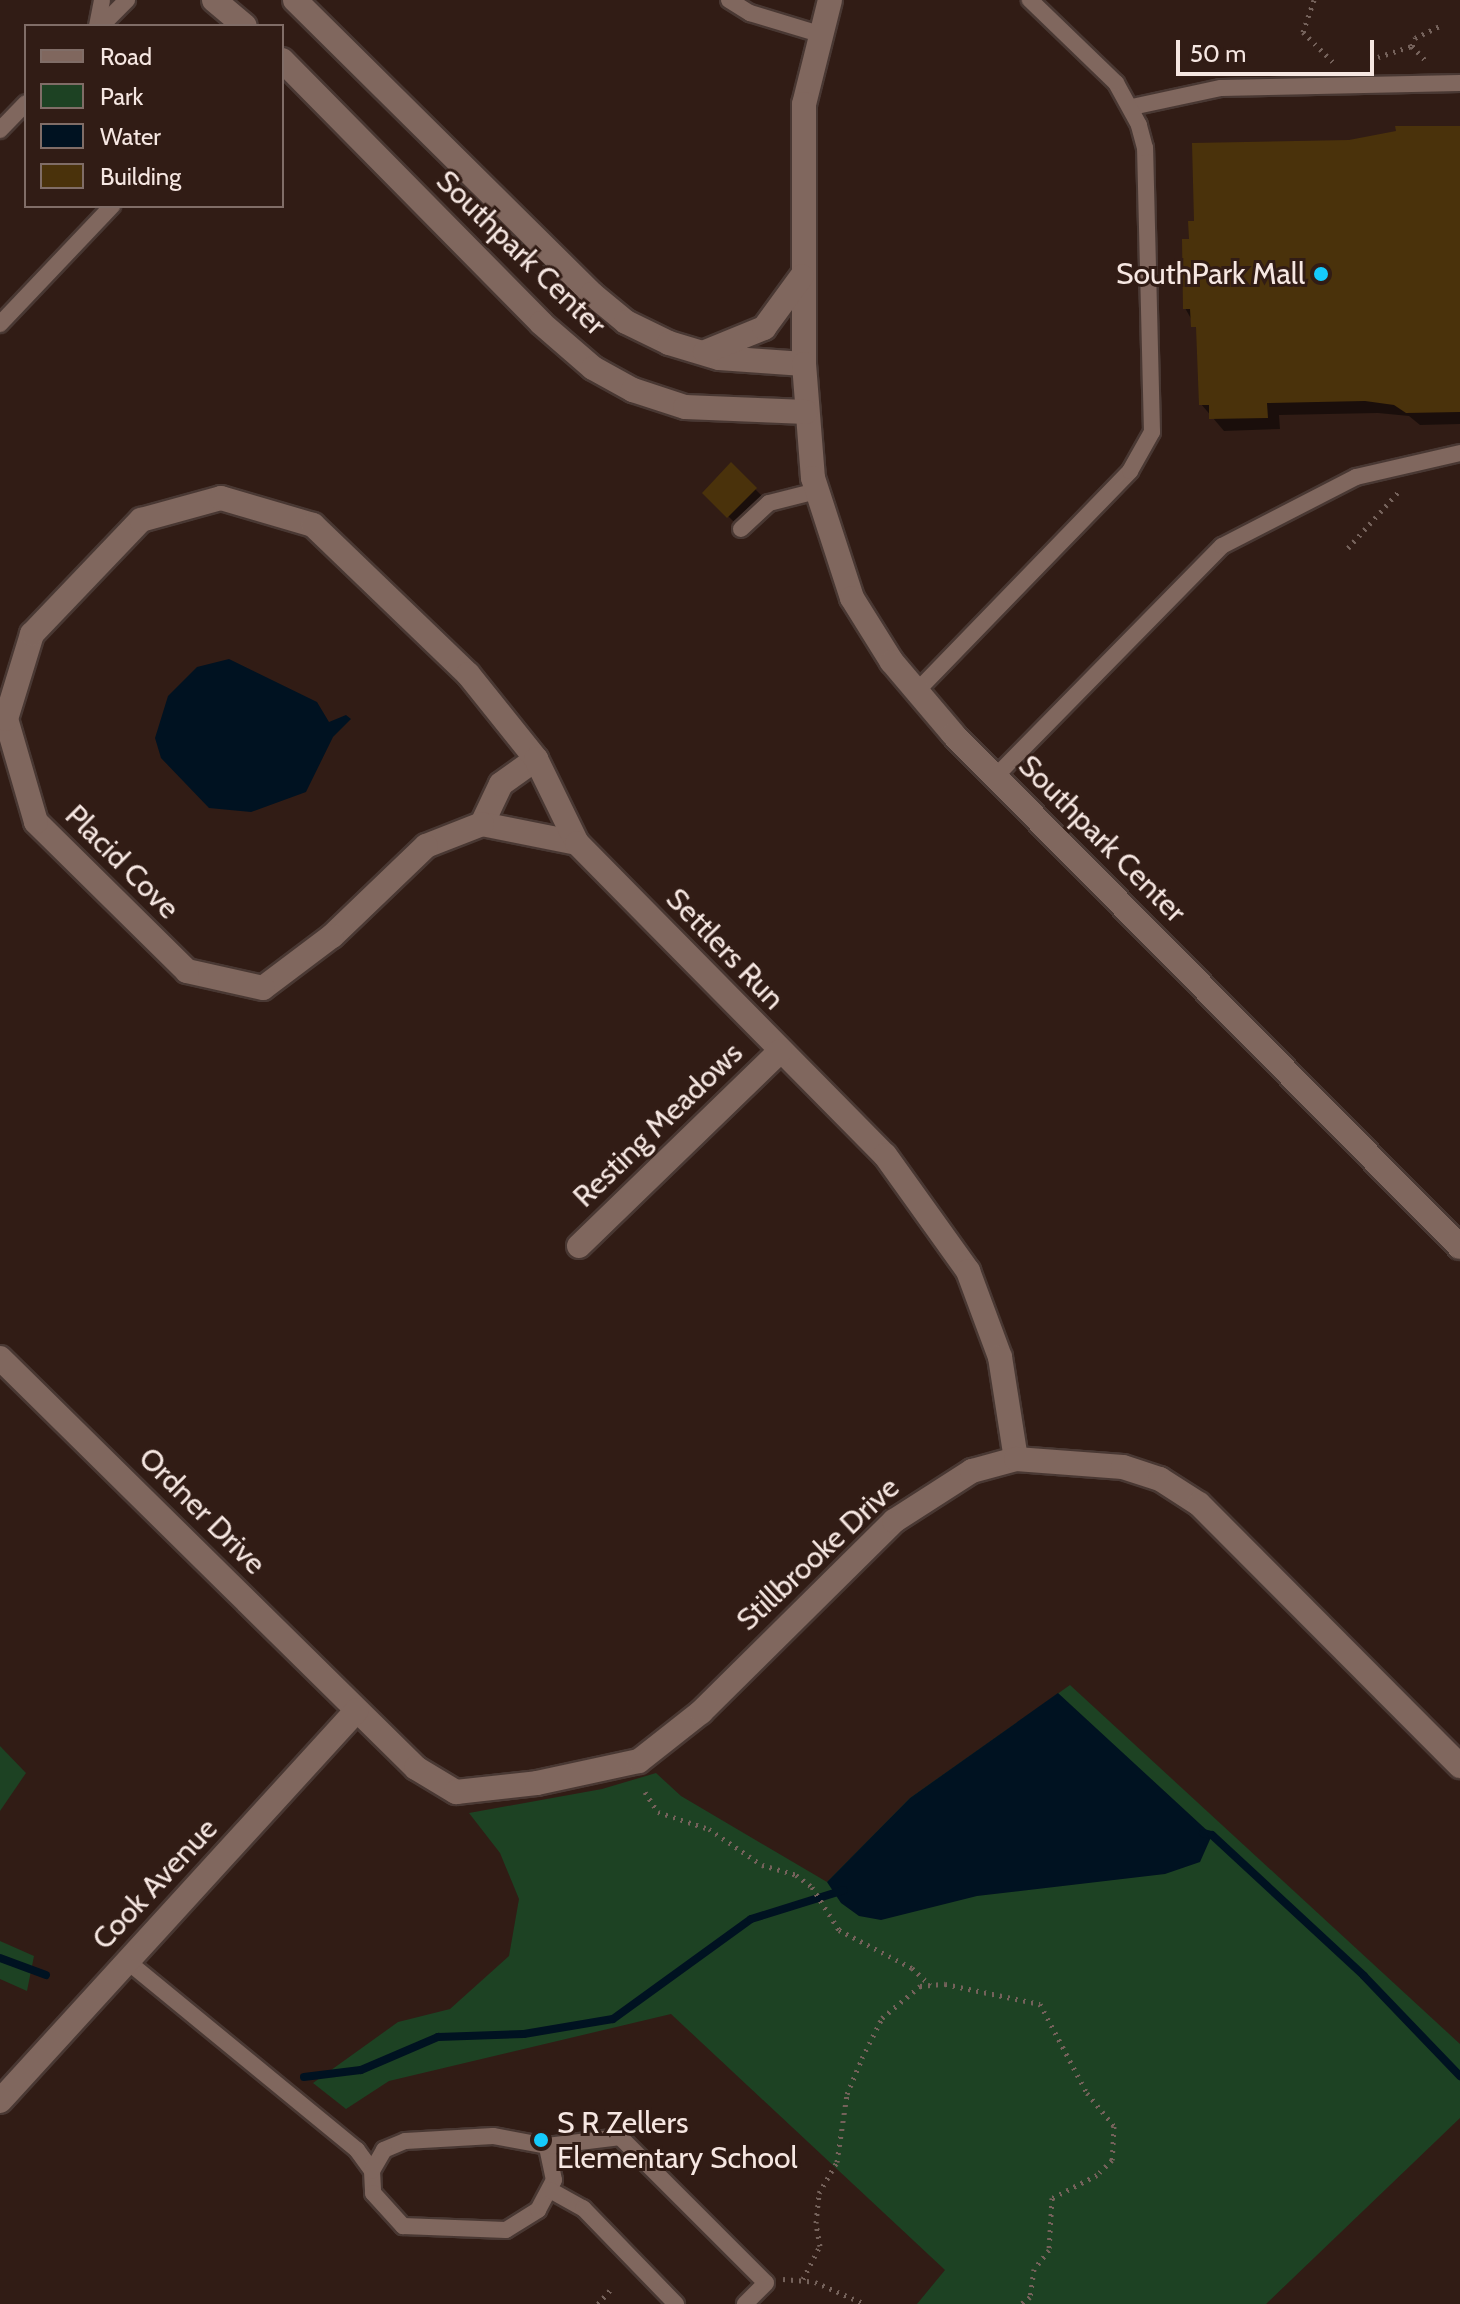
<!DOCTYPE html>
<html>
<head>
<meta charset="utf-8">
<style>
	body { margin:0 }
	#map { position:relative; width:1460px; height:2304px; overflow:hidden; background:#311c15; font-family:Cabin,sans-serif }
	div>[style] { position:absolute }
	[style*='--x'] { left:calc(var(--x)*1px); top:calc(var(--y)*1px); width:calc(var(--w)*1px); rotate:calc(var(--a)*1deg) }
	.green>* { inset:0; background:#1d4223 }
	.water>* { inset:0; background:#001221 }
	.shadow>* { inset:0; background:#0007 }
	.stream>* { height:8px; margin:-4px; padding:0 4px; transform-origin:4px; border-radius:4px; background:#001221 }
	.building>* { inset:0; background:#4a320b }
	.path>* { height:5px; margin-top:-2.5px; transform-origin:0; background:repeating-linear-gradient(90deg,#75625b 0 2px,transparent 0 8px) }
	.roads { filter:drop-shadow(2px 0 #493833) drop-shadow(-2px 0 #493833) drop-shadow(0 2px #493833) drop-shadow(0 -2px #493833) }
	.service>* { height:16px; margin:-8px; padding:0 8px; transform-origin:8px; border-radius:8px; background:#80675e }
	.minor>* { height:24px; margin:-12px; padding:0 12px; transform-origin:12px; border-radius:12px; background:#80675e }
	.dots>* { width:22px; height:22px; translate:-50% -50%; box-sizing:border-box; border:4px solid #311c15; border-radius:50% }
	span { translate:-50% -50%; white-space:nowrap; text-align:center; line-height:1.15; -webkit-text-stroke:6px #311c15; paint-order:stroke }
	.street-label { font-size:30px; color:#f6e7e2 }
	.poi-label { font-size:30px; color:#f6e7e2 }
	.right { translate:-100% -50%; text-align:right }
	.left { translate:0 -50%; text-align:left }
	.legend { position:absolute; left:24px; top:24px; width:260px; height:184px; box-sizing:border-box; background:#311c15; border:2px solid #806d67; margin:0; padding:10px 14px; list-style:none; font-size:24px; color:#f6e7e2 }
	.legend li { display:flex; align-items:center; gap:16px; height:40px }
	.legend b { width:40px; border:2px solid #806d67 }
	.scale { position:absolute; left:1176px; top:40px; width:198px; height:36px; box-sizing:border-box; border:4px solid #f6e7e2; border-top:0; padding-left:10px; font-size:24px; line-height:28px; white-space:nowrap; color:#f6e7e2; -webkit-text-stroke:6px #311c15; paint-order:stroke }
</style>
</head>
<body>
<div id="map">
	<div class="green">
		<i style="clip-path:polygon(1070px 1685px,1460px 2044px,1460px 2118px,1266px 2304px,917px 2304px,945px 2270px,671px 2014px,389px 2081px,346px 2109px,313px 2083px,398px 2022px,450px 2009px,509px 1956px,519px 1899px,500px 1853px,469px 1813px,602px 1789px,656px 1773px,681px 1796px,827px 1882px,910px 1798px)"></i>
		<i style="clip-path:polygon(0 1746px,26px 1773px,0 1811px)"></i>
		<i style="clip-path:polygon(0 1941px,34px 1956px,27px 1991px,0 1979px)"></i>
	</div>
	<div class="water">
		<i style="clip-path:polygon(229px 659px,317px 702px,329px 722px,346px 715px,351px 719px,333px 737px,306px 792px,251px 812px,209px 808px,161px 758px,155px 738px,168px 696px,197px 667px)"></i>
		<i style="clip-path:polygon(1058px 1693px,1212px 1835px,1200px 1862px,1165px 1874px,977px 1896px,881px 1920px,859px 1916px,841px 1903px,827px 1882px,910px 1798px)"></i>
	</div>
	<div class="shadow">
		<i style="clip-path:polygon(1460px 128px,1460px 424px,1420px 425px,1409px 416px,1378px 413px,1279px 415px,1280px 429px,1224px 431px,1201px 404px,1198px 331px,1185px 308px,1197px 223px,1349px 142px)"></i>
		<i style="clip-path:polygon(731px 465px,768px 502px,741px 529px,705px 493px)"></i>
	</div>
	<div class="stream">
		<i style="--x:1203;--y:1833;--w:9;--a:13"></i>
		<i style="--x:1212;--y:1835;--w:207;--a:42.8"></i>
		<i style="--x:1364;--y:1976;--w:139;--a:46.2"></i>
		<i style="--x:0;--y:1958;--w:49;--a:20.3"></i>
		<i style="--x:304;--y:2077;--w:57;--a:-7"></i>
		<i style="--x:361;--y:2070;--w:84;--a:-23.2"></i>
		<i style="--x:438;--y:2037;--w:86;--a:-2"></i>
		<i style="--x:524;--y:2034;--w:90;--a:-9.6"></i>
		<i style="--x:613;--y:2019;--w:170;--a:-35.9"></i>
		<i style="--x:751;--y:1919;--w:97;--a:-17.3"></i>
	</div>
	<div class="building">
		<i style="clip-path:polygon(1395px 126px,1460px 126px,1460px 412px,1406px 413px,1394px 405px,1365px 401px,1267px 403px,1268px 418px,1209px 419px,1209px 405px,1199px 405px,1196px 327px,1191px 327px,1190px 309px,1183px 309px,1182px 239px,1189px 239px,1188px 221px,1194px 221px,1192px 143px,1349px 140px,1396px 131px)"></i>
		<i style="clip-path:polygon(731px 462px,757px 488px,727px 518px,702px 493px)"></i>
	</div>
	<div class="path">
		<i style="--x:1314;--y:0;--w:34;--a:109"></i>
		<i style="--x:1303;--y:32;--w:47;--a:45"></i>
		<i style="--x:1412;--y:46;--w:9;--a:-69"></i>
		<i style="--x:1415;--y:38;--w:28;--a:-26"></i>
		<i style="--x:1378;--y:57;--w:36;--a:-18"></i>
		<i style="--x:1412;--y:46;--w:23;--a:47"></i>
		<i style="--x:1348;--y:548;--w:79;--a:-48.1"></i>
		<i style="--x:645;--y:1792;--w:24;--a:57"></i>
		<i style="--x:658;--y:1812;--w:54;--a:18.4"></i>
		<i style="--x:709;--y:1829;--w:64;--a:34.2"></i>
		<i style="--x:762;--y:1865;--w:35;--a:16"></i>
		<i style="--x:796;--y:1875;--w:20;--a:37"></i>
		<i style="--x:812;--y:1887;--w:51;--a:57.9"></i>
		<i style="--x:839;--y:1930;--w:82;--a:27.5"></i>
		<i style="--x:912;--y:1968;--w:25;--a:43"></i>
		<i style="--x:783;--y:2279;--w:32;--a:5"></i>
		<i style="--x:815;--y:2282;--w:55;--a:23.7"></i>
		<i style="--x:803;--y:2279;--w:37;--a:-63"></i>
		<i style="--x:820;--y:2246;--w:23;--a:-100"></i>
		<i style="--x:816;--y:2223;--w:30;--a:-84"></i>
		<i style="--x:819;--y:2193;--w:36;--a:-60"></i>
		<i style="--x:837;--y:2162;--w:69;--a:-81.6"></i>
		<i style="--x:847;--y:2094;--w:39;--a:-67"></i>
		<i style="--x:862;--y:2058;--w:45;--a:-63.4"></i>
		<i style="--x:882;--y:2018;--w:50;--a:-40.1"></i>
		<i style="--x:920;--y:1986;--w:25;--a:-5"></i>
		<i style="--x:945;--y:1984;--w:97;--a:11.9"></i>
		<i style="--x:1040;--y:2004;--w:101;--a:62.2"></i>
		<i style="--x:1087;--y:2093;--w:43;--a:50.7"></i>
		<i style="--x:1114;--y:2126;--w:34;--a:93"></i>
		<i style="--x:1112;--y:2160;--w:21;--a:135"></i>
		<i style="--x:1097;--y:2175;--w:51;--a:152.9"></i>
		<i style="--x:1052;--y:2198;--w:52;--a:93.3"></i>
		<i style="--x:1049;--y:2250;--w:24;--a:128"></i>
		<i style="--x:1034;--y:2269;--w:28;--a:98"></i>
		<i style="--x:1030;--y:2297;--w:11;--a:142"></i>
		<i style="--x:598;--y:2304;--w:20;--a:-49"></i>
	</div>
	<div class="roads">
		<div class="service">
			<i style="--x:729;--y:0;--w:25;--a:32"></i>
			<i style="--x:750;--y:13;--w:72;--a:16.9"></i>
			<i style="--x:97;--y:26;--w:26;--a:-79"></i>
			<i style="--x:101;--y:26;--w:37;--a:-45"></i>
			<i style="--x:1132;--y:107;--w:91;--a:-12.1"></i>
			<i style="--x:1221;--y:88;--w:239;--a:-1.2"></i>
			<i style="--x:0;--y:130;--w:37;--a:-46"></i>
			<i style="--x:0;--y:324;--w:163;--a:-46.5"></i>
			<i style="--x:741;--y:529;--w:38;--a:-43"></i>
			<i style="--x:769;--y:503;--w:49;--a:-14.3"></i>
			<i style="--x:916;--y:692;--w:308;--a:-45.9"></i>
			<i style="--x:1130;--y:471;--w:45;--a:-60.6"></i>
			<i style="--x:1152;--y:432;--w:284;--a:-91.4"></i>
			<i style="--x:1145;--y:148;--w:24;--a:-105"></i>
			<i style="--x:1139;--y:125;--w:48;--a:-118.7"></i>
			<i style="--x:1116;--y:83;--w:120;--a:-136"></i>
			<i style="--x:995;--y:777;--w:324;--a:-45.5"></i>
			<i style="--x:1222;--y:546;--w:151;--a:-27.2"></i>
			<i style="--x:1356;--y:477;--w:107;--a:-13"></i>
			<i style="--x:127;--y:1961;--w:298;--a:39.4"></i>
			<i style="--x:357;--y:2150;--w:26;--a:54"></i>
			<i style="--x:372;--y:2171;--w:22;--a:87"></i>
			<i style="--x:373;--y:2193;--w:45;--a:47.7"></i>
			<i style="--x:403;--y:2226;--w:103;--a:2.2"></i>
			<i style="--x:506;--y:2230;--w:38;--a:-32"></i>
			<i style="--x:538;--y:2210;--w:34;--a:-62"></i>
			<i style="--x:554;--y:2180;--w:35;--a:-102"></i>
			<i style="--x:547;--y:2146;--w:55;--a:-169.5"></i>
			<i style="--x:493;--y:2136;--w:88;--a:176.7"></i>
			<i style="--x:405;--y:2141;--w:23;--a:157"></i>
			<i style="--x:384;--y:2150;--w:24;--a:120"></i>
			<i style="--x:547;--y:2146;--w:74;--a:-7"></i>
			<i style="--x:620;--y:2137;--w:206;--a:45"></i>
			<i style="--x:766;--y:2283;--w:30;--a:135"></i>
			<i style="--x:550;--y:2190;--w:38;--a:29"></i>
			<i style="--x:583;--y:2208;--w:134;--a:45.9"></i>
		</div>
		<div class="minor">
			<i style="--x:214;--y:0;--w:40;--a:40"></i>
			<i style="--x:295;--y:0;--w:418;--a:44.7"></i>
			<i style="--x:592;--y:294;--w:44;--a:39.5"></i>
			<i style="--x:626;--y:322;--w:48;--a:26"></i>
			<i style="--x:669;--y:343;--w:52;--a:16.7"></i>
			<i style="--x:719;--y:358;--w:85;--a:4"></i>
			<i style="--x:830;--y:0;--w:107;--a:104"></i>
			<i style="--x:804;--y:104;--w:260;--a:90"></i>
			<i style="--x:804;--y:364;--w:114;--a:85.5"></i>
			<i style="--x:813;--y:478;--w:126;--a:72"></i>
			<i style="--x:852;--y:598;--w:75;--a:58"></i>
			<i style="--x:892;--y:662;--w:94;--a:49.7"></i>
			<i style="--x:953;--y:734;--w:721;--a:45.34"></i>
			<i style="--x:282;--y:60;--w:369;--a:45.4"></i>
			<i style="--x:541;--y:323;--w:69;--a:40.9"></i>
			<i style="--x:593;--y:368;--w:46;--a:28.8"></i>
			<i style="--x:633;--y:390;--w:55;--a:18.1"></i>
			<i style="--x:685;--y:407;--w:121;--a:2.4"></i>
			<i style="--x:705;--y:352;--w:64;--a:-22.1"></i>
			<i style="--x:764;--y:328;--w:64;--a:-53.8"></i>
			<i style="--x:482;--y:824;--w:44;--a:-64.6"></i>
			<i style="--x:501;--y:784;--w:43;--a:-35.5"></i>
			<i style="--x:577;--y:843;--w:97;--a:-168.7"></i>
			<i style="--x:482;--y:824;--w:60;--a:158.6"></i>
			<i style="--x:426;--y:846;--w:130;--a:136.2"></i>
			<i style="--x:332;--y:936;--w:86;--a:143"></i>
			<i style="--x:263;--y:988;--w:78;--a:-167.4"></i>
			<i style="--x:187;--y:971;--w:212;--a:-135.4"></i>
			<i style="--x:36;--y:822;--w:107;--a:-106.2"></i>
			<i style="--x:6;--y:719;--w:89;--a:-73"></i>
			<i style="--x:32;--y:634;--w:158;--a:-46.3"></i>
			<i style="--x:141;--y:520;--w:83;--a:-15.4"></i>
			<i style="--x:221;--y:498;--w:96;--a:16.4"></i>
			<i style="--x:313;--y:525;--w:215;--a:43.9"></i>
			<i style="--x:468;--y:674;--w:109;--a:51.3"></i>
			<i style="--x:536;--y:759;--w:93;--a:64"></i>
			<i style="--x:577;--y:843;--w:438;--a:45.4"></i>
			<i style="--x:885;--y:1155;--w:143;--a:54.4"></i>
			<i style="--x:968;--y:1271;--w:92;--a:69.6"></i>
			<i style="--x:1000;--y:1357;--w:103;--a:81.1"></i>
			<i style="--x:579;--y:1246;--w:280;--a:-44.1"></i>
			<i style="--x:0;--y:1358;--w:584;--a:44.58"></i>
			<i style="--x:416;--y:1768;--w:47;--a:31"></i>
			<i style="--x:456;--y:1792;--w:81;--a:-6.3"></i>
			<i style="--x:537;--y:1783;--w:104;--a:-12.2"></i>
			<i style="--x:639;--y:1761;--w:79;--a:-38.3"></i>
			<i style="--x:701;--y:1712;--w:272;--a:-44.7"></i>
			<i style="--x:894;--y:1521;--w:93;--a:-32.7"></i>
			<i style="--x:972;--y:1471;--w:46;--a:-15.3"></i>
			<i style="--x:1016;--y:1459;--w:107;--a:4.3"></i>
			<i style="--x:1123;--y:1467;--w:39;--a:18"></i>
			<i style="--x:1160;--y:1479;--w:46;--a:32.7"></i>
			<i style="--x:1199;--y:1504;--w:370;--a:45.1"></i>
			<i style="--x:0;--y:2101;--w:529;--a:-47.6"></i>
		</div>
	</div>
	<div class="dots">
		<i style="left:1321px;top:274px;background:#15cafb"></i>
		<i style="left:541px;top:2140px;background:#15cafb"></i>
	</div>
	<div class="street-label">
		<span style="left:521px;top:253px;rotate:44deg">Southpark Center</span>
		<span style="left:1102px;top:839px;rotate:45deg">Southpark Center</span>
		<span style="left:122px;top:862px;rotate:45deg">Placid Cove</span>
		<span style="left:725px;top:949px;rotate:46deg">Settlers Run</span>
		<span style="left:658px;top:1125px;rotate:-44deg">Resting Meadows</span>
		<span style="left:202px;top:1511px;rotate:45deg">Ordner Drive</span>
		<span style="left:818px;top:1554px;rotate:-43deg">Stillbrooke Drive</span>
		<span style="left:155px;top:1884px;rotate:-47deg">Cook Avenue</span>
	</div>
	<div class="poi-label">
		<span class="right" style="left:1305px;top:274px">SouthPark Mall</span>
		<span class="left" style="left:557px;top:2140px">S R Zellers<br>Elementary School</span>
	</div>
	<ul class="legend">
	<li><b style="height:10px;background:#80675e"></b>Road</li>
	<li><b style="height:22px;background:#1d4223"></b>Park</li>
	<li><b style="height:22px;background:#001221"></b>Water</li>
	<li><b style="height:22px;background:#4a320b"></b>Building</li>
	</ul>
	<div class="scale">50 m</div>
</div>
</body>
</html>
